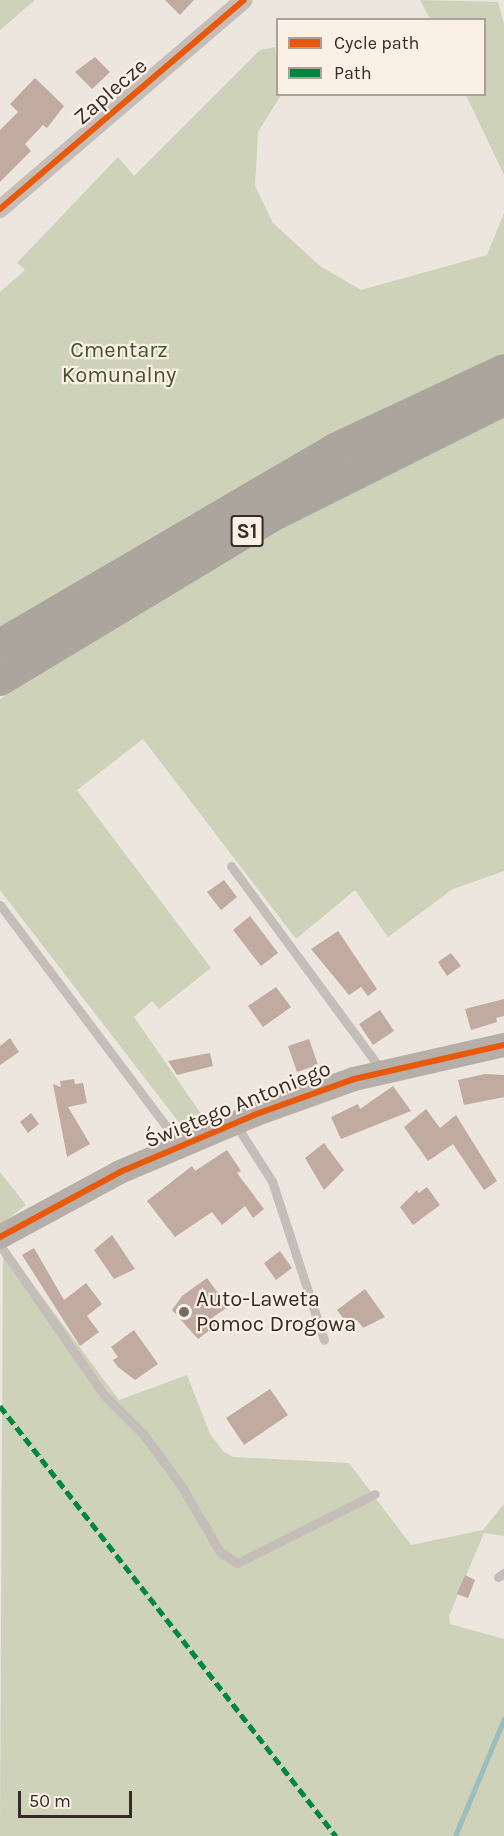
<!DOCTYPE html>
<html>
<head>
<meta charset="utf-8">
<style>
	body { margin:0 }
	#map { position:relative; width:504px; height:1836px; overflow:hidden; background:#ece6df; font-family:Karla,sans-serif }
	div>[style] { position:absolute }
	[style*='--x'] { left:calc(var(--x)*1px); top:calc(var(--y)*1px); width:calc(var(--w)*1px); rotate:calc(var(--a)*1deg) }
	.green>* { inset:0; background:#cdd2b8 }
	.stream>* { height:4.5px; margin:-2.25px; padding:0 2.25px; transform-origin:2.25px; border-radius:2.25px; background:#9abebe }
	.building>* { inset:0; background:#c1aaa0 }
	.lane>* { height:9px; margin:-4.5px; padding:0 4.5px; transform-origin:4.5px; border-radius:4.5px; background:#c5beb8 }
	.street>* { height:18px; margin:-9px; padding:0 9px; transform-origin:9px; border-radius:9px; background:#c5beb8 }
	.secondary>* { height:24px; margin:-12px; padding:0 12px; transform-origin:12px; border-radius:12px; background:#b6aea8 }
	.highway>* { height:32px; margin:-16px; padding:0 16px; transform-origin:16px; border-radius:16px; background:#aba59e }
	.quiet>* { height:4.5px; margin-top:-2.25px; transform-origin:0; background:repeating-linear-gradient(90deg,#00873e 0 9px,transparent 0 13.5px) }
	.cycleway>* { height:6px; margin:-3px; padding:0 3px; transform-origin:3px; border-radius:3px; background:#e8590c }
	.dots>* { width:16px; height:16px; translate:-50% -50%; box-sizing:border-box; border:3px solid #faf0e5; border-radius:50% }
	span { translate:-50% -50%; white-space:nowrap; text-align:center; line-height:1.15; -webkit-text-stroke:4.5px #faf0e5; paint-order:stroke }
	.shield-label span { padding:2px 4px; background:#faf0e5; border:2px solid; border-radius:4px; -webkit-text-stroke-width:0 }
	.shield-label { font-size:21px; color:#362b26; font-weight:700 }
	.street-label { font-size:22px; color:#362b26 }
	.park-label { font-size:22px; color:#445429 }
	.poi-label { font-size:22px; color:#362b26 }
	.left { translate:0 -50%; text-align:left }
	.legend { position:absolute; left:276px; top:18px; width:210px; height:78px; box-sizing:border-box; background:#faf0e5; border:2px solid #aca199; margin:0; padding:8px 10px; list-style:none; font-size:18px; color:#362b26 }
	.legend li { display:flex; align-items:center; gap:12px; height:30px }
	.legend b { width:30px; border:2px solid #aca199 }
	.scale { position:absolute; left:18px; top:1791px; width:114px; height:27px; box-sizing:border-box; border:3px solid #362b26; border-top:0; padding-left:8px; font-size:18px; line-height:21px; white-space:nowrap; color:#362b26; -webkit-text-stroke:4px #faf0e5; paint-order:stroke }
</style>
</head>
<body>
<div id="map">
	<div class="green">
		<i style="clip-path:polygon(0 0,35px 0,0 30px)"></i>
		<i style="clip-path:polygon(420px 0,498px 2px,504px 24px,504px 175px,466px 95px,484px 94px,484px 20px,430px 19px)"></i>
		<i style="clip-path:polygon(275px 47px,281px 95px,258px 132px,255px 186px,273px 223px,320px 266px,361px 290px,487px 255px,504px 213px,504px 357px,0 630px,0 292px,25px 270px,17px 263px,118px 157px,134px 176px,260px 50px)"></i>
		<i style="clip-path:polygon(504px 415px,504px 871px,453px 889px,388px 937px,355px 890px,296px 939px,143px 739px,77px 790px,211px 968px,159px 1009px,152px 1001px,134px 1017px,206px 1121px,184px 1129px,0 890px,0 699px,315px 506px)"></i>
		<i style="clip-path:polygon(0 1172px,26px 1205px,0 1225px)"></i>
		<i style="clip-path:polygon(3px 1244px,119px 1400px,187px 1375px,210px 1434px,223px 1451px,233px 1457px,349px 1463px,411px 1545px,483px 1530px,504px 1504px,504px 1536px,484px 1533px,449px 1616px,450px 1624px,504px 1639px,504px 1836px,0 1836px)"></i>
	</div>
	<div class="stream">
		<i style="--x:455;--y:1836;--w:127;--a:-67.3"></i>
	</div>
	<div class="building">
		<i style="clip-path:polygon(165px 0,194px 0,180px 15px)"></i>
		<i style="clip-path:polygon(95px 57px,110px 72px,92px 89px,75px 72px)"></i>
		<i style="clip-path:polygon(35px 78px,64px 106px,47px 128px,43px 125px,25px 144px,31px 151px,0 182px,0 130px,18px 112px,10px 104px)"></i>
		<i style="clip-path:polygon(224px 880px,237px 897px,221px 910px,207px 892px)"></i>
		<i style="clip-path:polygon(250px 916px,278px 953px,261px 966px,233px 930px)"></i>
		<i style="clip-path:polygon(338px 931px,377px 989px,368px 996px,361px 987px,349px 995px,311px 949px)"></i>
		<i style="clip-path:polygon(451px 953px,461px 966px,447px 976px,438px 962px)"></i>
		<i style="clip-path:polygon(276px 987px,291px 1007px,263px 1027px,248px 1006px)"></i>
		<i style="clip-path:polygon(504px 999px,504px 1016px,496px 1018px,497px 1022px,471px 1030px,465px 1009px)"></i>
		<i style="clip-path:polygon(380px 1010px,394px 1031px,373px 1045px,359px 1024px)"></i>
		<i style="clip-path:polygon(10px 1038px,19px 1052px,0 1065px,0 1046px)"></i>
		<i style="clip-path:polygon(309px 1039px,318px 1065px,297px 1072px,288px 1046px)"></i>
		<i style="clip-path:polygon(210px 1053px,213px 1066px,177px 1075px,168px 1061px)"></i>
		<i style="clip-path:polygon(485px 1074px,504px 1075px,504px 1097px,464px 1105px,458px 1080px)"></i>
		<i style="clip-path:polygon(74px 1079px,75px 1084px,83px 1083px,87px 1103px,68px 1107px,90px 1144px,67px 1157px,53px 1084px,61px 1087px,60px 1081px)"></i>
		<i style="clip-path:polygon(393px 1086px,411px 1111px,341px 1139px,331px 1117px,358px 1104px,360px 1109px)"></i>
		<i style="clip-path:polygon(426px 1109px,440px 1128px,456px 1115px,497px 1181px,484px 1190px,453px 1144px,428px 1161px,404px 1127px)"></i>
		<i style="clip-path:polygon(31px 1113px,39px 1124px,28px 1133px,20px 1122px)"></i>
		<i style="clip-path:polygon(324px 1143px,344px 1170px,324px 1190px,305px 1158px)"></i>
		<i style="clip-path:polygon(227px 1150px,241px 1171px,237px 1173px,264px 1209px,253px 1218px,245px 1206px,222px 1225px,212px 1212px,175px 1237px,147px 1201px,192px 1166px,195px 1171px)"></i>
		<i style="clip-path:polygon(427px 1187px,440px 1205px,413px 1225px,400px 1207px,417px 1190px,419px 1193px)"></i>
		<i style="clip-path:polygon(112px 1235px,135px 1269px,114px 1279px,94px 1250px)"></i>
		<i style="clip-path:polygon(34px 1248px,64px 1300px,86px 1283px,102px 1304px,87px 1316px,99px 1332px,80px 1346px,22px 1255px)"></i>
		<i style="clip-path:polygon(280px 1251px,292px 1268px,276px 1280px,264px 1263px)"></i>
		<i style="clip-path:polygon(207px 1278px,228px 1307px,213px 1317px,218px 1324px,198px 1339px,172px 1310px,182px 1296px)"></i>
		<i style="clip-path:polygon(365px 1289px,385px 1317px,363px 1328px,357px 1320px,349px 1326px,337px 1310px)"></i>
		<i style="clip-path:polygon(134px 1330px,158px 1364px,135px 1380px,118px 1367px,113px 1360px,118px 1357px,111px 1347px)"></i>
		<i style="clip-path:polygon(270px 1389px,288px 1415px,244px 1445px,226px 1418px)"></i>
		<i style="clip-path:polygon(465px 1575px,475px 1580px,468px 1598px,457px 1594px)"></i>
	</div>
	<div class="lane">
		<i style="--x:231;--y:866;--w:255;--a:53.6"></i>
		<i style="--x:0;--y:905;--w:300;--a:53.1"></i>
		<i style="--x:236;--y:1125;--w:67;--a:57.3"></i>
		<i style="--x:272;--y:1181;--w:167;--a:71.9"></i>
		<i style="--x:0;--y:1245;--w:183;--a:55.3"></i>
		<i style="--x:104;--y:1395;--w:57;--a:45"></i>
		<i style="--x:144;--y:1435;--w:64;--a:53.8"></i>
		<i style="--x:182;--y:1487;--w:75;--a:59.7"></i>
		<i style="--x:220;--y:1552;--w:20;--a:33"></i>
		<i style="--x:237;--y:1563;--w:154;--a:-26.6"></i>
		<i style="--x:498;--y:1577;--w:7;--a:-34"></i>
	</div>
	<div class="street">
		<i style="--x:0;--y:209;--w:321;--a:-40.6"></i>
	</div>
	<div class="secondary">
		<i style="--x:0;--y:1237;--w:136;--a:-28.4"></i>
		<i style="--x:120;--y:1172;--w:146;--a:-23"></i>
		<i style="--x:254;--y:1115;--w:106;--a:-19.8"></i>
		<i style="--x:354;--y:1079;--w:154;--a:-12.8"></i>
	</div>
	<div class="highway">
		<i style="--x:0;--y:645;--w:390;--a:-30.3"></i>
		<i style="--x:337;--y:448;--w:184;--a:-25"></i>
		<i style="--x:0;--y:680;--w:318;--a:-31.1"></i>
		<i style="--x:272;--y:516;--w:259;--a:-26.6"></i>
	</div>
	<div class="quiet">
		<i style="--x:0;--y:1406;--w:546;--a:52"></i>
	</div>
	<div class="cycleway">
		<i style="--x:0;--y:209;--w:321;--a:-40.6"></i>
		<i style="--x:0;--y:1237;--w:136;--a:-28.4"></i>
		<i style="--x:120;--y:1172;--w:146;--a:-23"></i>
		<i style="--x:254;--y:1115;--w:106;--a:-19.8"></i>
		<i style="--x:354;--y:1079;--w:154;--a:-12.8"></i>
	</div>
	<div class="dots">
		<i style="left:184px;top:1312px;background:#766c67"></i>
	</div>
	<div class="shield-label">
		<span style="left:247px;top:531px">S1</span>
	</div>
	<div class="street-label">
		<span style="left:111px;top:92px;rotate:-41deg">Zaplecze</span>
		<span style="left:238px;top:1105px;rotate:-22deg">Świętego Antoniego</span>
	</div>
	<div class="park-label">
		<span style="left:119px;top:363px">Cmentarz<br>Komunalny</span>
	</div>
	<div class="poi-label">
		<span class="left" style="left:196px;top:1312px">Auto-Laweta<br>Pomoc Drogowa</span>
	</div>
	<ul class="legend">
	<li><b style="height:8px;background:#e8590c"></b>Cycle path</li>
	<li><b style="height:8px;background:#00873e"></b>Path</li>
	</ul>
	<div class="scale">50 m</div>
</div>
</body>
</html>
